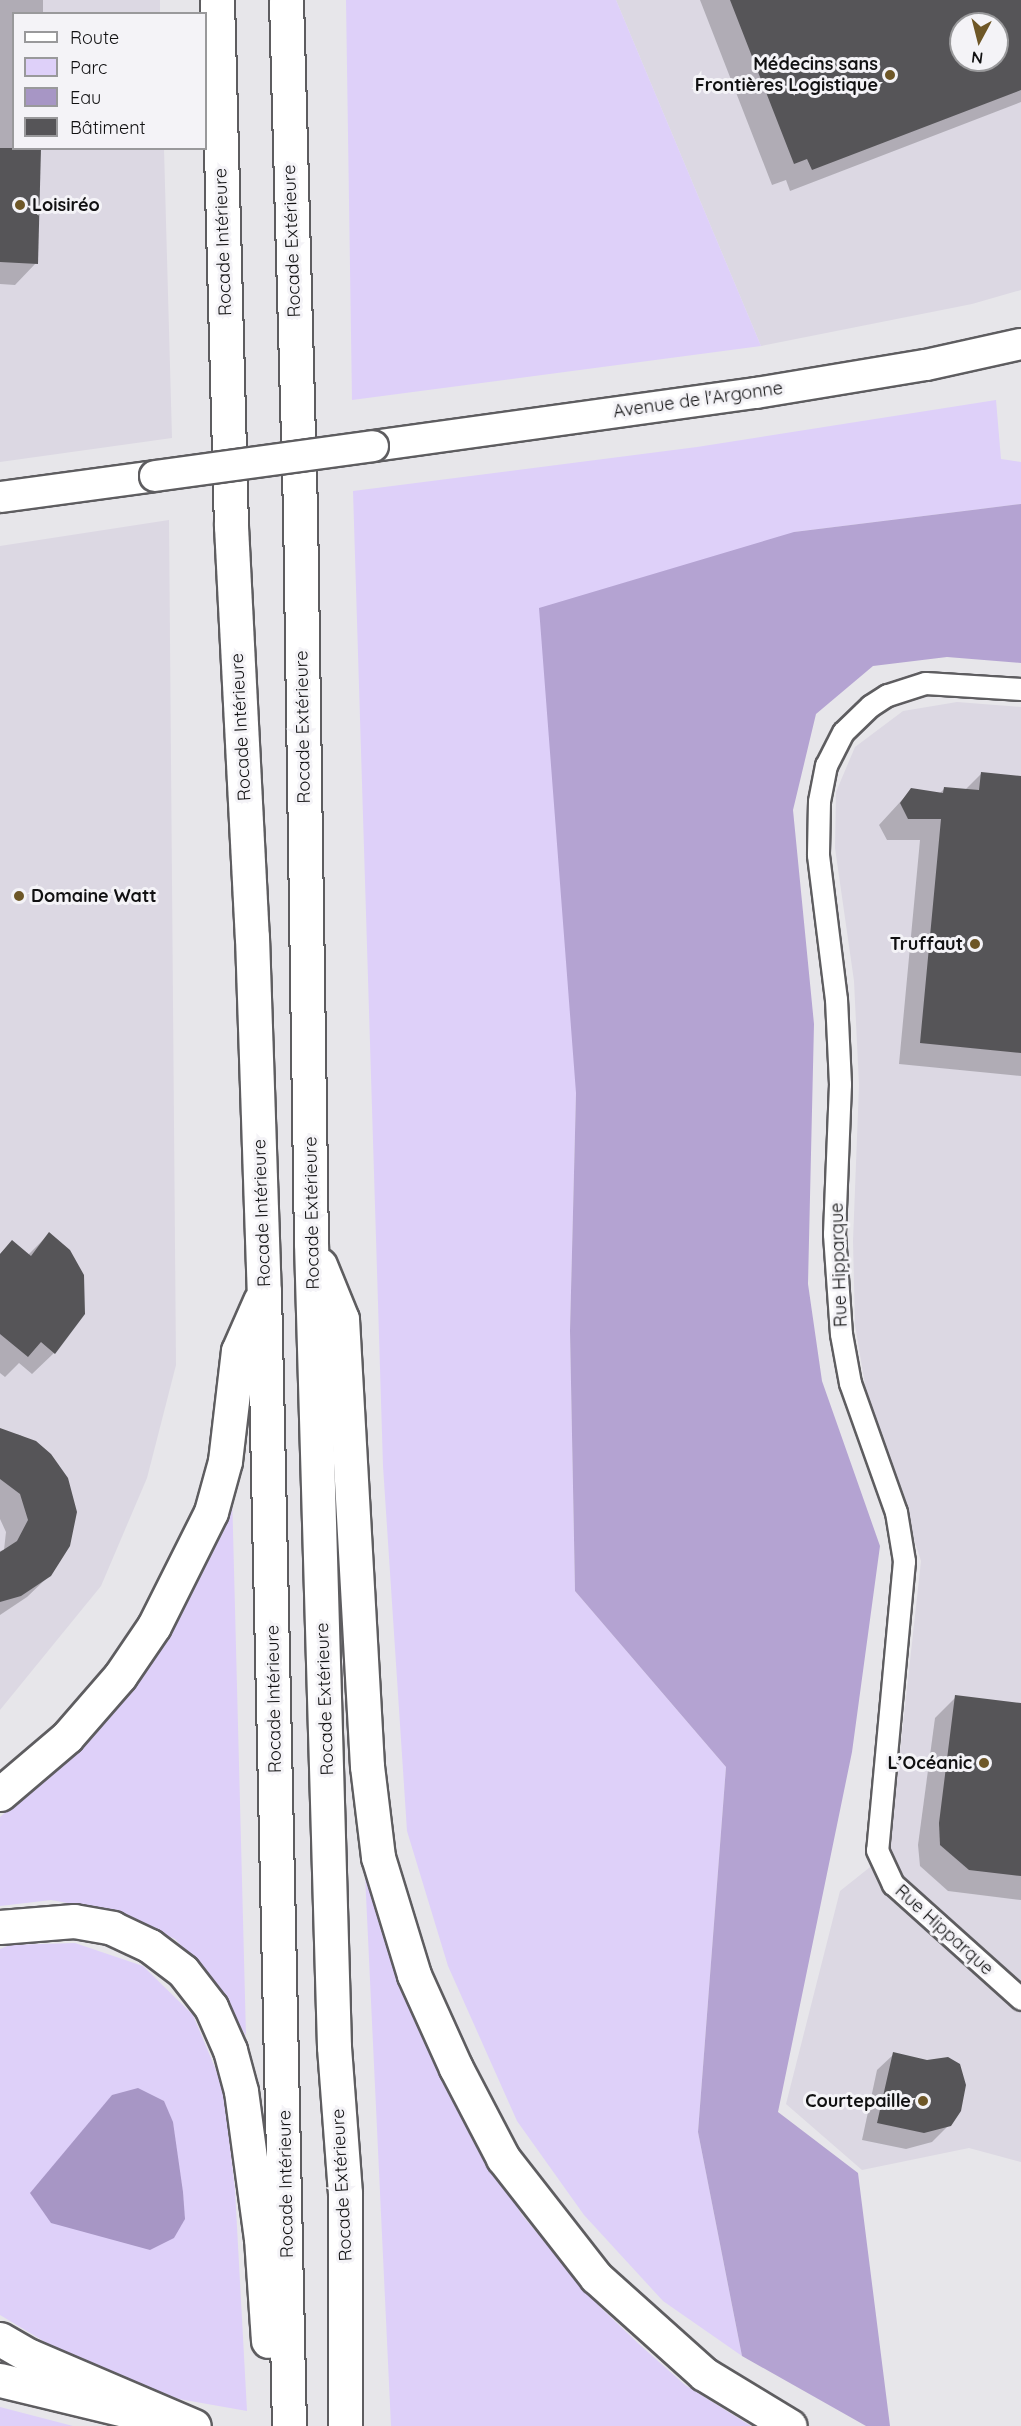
<!DOCTYPE html>
<html>
<head>
<meta charset="utf-8">
<style>
	body { margin:0 }
	#map { position:relative; width:1021px; height:2426px; overflow:hidden; background:#e7e6ea; font-family:Quicksand,sans-serif }
	div>[style] { position:absolute }
	[style*='--x'] { left:calc(var(--x)*1px); top:calc(var(--y)*1px); width:calc(var(--w)*1px); rotate:calc(var(--a)*1deg) }
	.built>* { inset:0; background:#dcd8e3 }
	.green>* { inset:0; background:#ded0f9 }
	.forest>* { inset:0; background:#b4a3d2 }
	.water>* { inset:0; background:#a796c5 }
	.shadow>* { inset:0; background:#0003 }
	.building>* { inset:0; background:#565558 }
	.roads { filter:drop-shadow(2px 0 #5e5d60) drop-shadow(-2px 0 #5e5d60) drop-shadow(0 2px #5e5d60) drop-shadow(0 -2px #5e5d60) }
	.minor>* { height:21px; margin:-10.5px; padding:0 10.5px; transform-origin:10.5px; border-radius:10.5px; background:#fff }
	.secondary>* { height:30px; margin:-15px; padding:0 15px; transform-origin:15px; border-radius:15px; background:#fff }
	.primary>* { height:33px; margin:-16.5px; padding:0 16.5px; transform-origin:16.5px; border-radius:16.5px; background:#fff }
	.motorway>* { height:33px; margin:-16.5px; padding:0 16.5px; transform-origin:16.5px; border-radius:16.5px; background:#fff }
	.bridges { filter:drop-shadow(2px 0 #5e5d60) drop-shadow(-2px 0 #5e5d60) drop-shadow(0 2px #5e5d60) drop-shadow(0 -2px #5e5d60) }
	.secondary-bridge>* { height:30px; margin:-15px; padding:0 15px; transform-origin:15px; border-radius:15px; background:#fff }
	.dots>* { width:16px; height:16px; translate:-50% -50%; box-sizing:border-box; border:3px solid #f4f3f7; border-radius:50% }
	span { translate:-50% -50%; white-space:nowrap; text-align:center; line-height:1.15; -webkit-text-stroke:6px #f4f3f7; paint-order:stroke }
	.poi-label { font-size:18px; color:#111112; font-weight:700 }
	.right { translate:-100% -50%; text-align:right }
	.left { translate:0 -50%; text-align:left }
	.street-label { font-size:18px; color:#111112 }
	.legend { position:absolute; left:12px; top:12px; width:195px; height:138px; box-sizing:border-box; background:#f4f3f7; border:2px solid #99999b; margin:0; padding:8px 10px; list-style:none; font-size:18px; color:#111112 }
	.legend li { display:flex; align-items:center; gap:12px; height:30px }
	.legend b { width:30px; border:2px solid #99999b }
	.north { position:absolute; left:949px; top:12px; width:60px; height:60px; box-sizing:border-box; background:#f4f3f7; border:2px solid #99999b; border-radius:50%; rotate:187deg; font-size:16px; font-weight:700; line-height:24px; text-align:center; color:#111112 }
	.north::after { content:''; display:block; margin:auto; width:21px; height:27px; background:#6e5727; clip-path:polygon(50% 0,100% 100%,50% 72%,0 100%) }
</style>
</head>
<body>
<div id="map">
	<div class="built">
		<i style="clip-path:polygon(0 0,160px 0,160px 13px,14px 14px,14px 148px,164px 149px,172px 438px,0 462px)"></i>
		<i style="clip-path:polygon(evenodd,616px 0,1021px 0,1021px 290px,972px 304px,761px 346px,616px 0,961px 24px,997px 24px,997px 60px,961px 60px,961px 24px)"></i>
		<i style="clip-path:polygon(169px 520px,176px 1365px,147px 1478px,101px 1586px,0 1710px,0 546px)"></i>
		<i style="clip-path:polygon(957px 702px,1021px 707px,1021px 2162px,969px 2148px,862px 2170px,786px 2104px,840px 1891px,889px 1852px,921px 1561px,866px 1391px,855px 1325px,853px 1241px,859px 1085px,854px 981px,835px 848px,836px 792px,855px 747px,903px 711px)"></i>
	</div>
	<div class="green">
		<i style="clip-path:polygon(346px 0,616px 0,761px 346px,352px 400px)"></i>
		<i style="clip-path:polygon(996px 400px,1001px 459px,1021px 462px,1021px 504px,794px 532px,576px 1093px,570px 1331px,575px 1591px,726px 1767px,698px 2132px,742px 2356px,663px 2301px,584px 2215px,517px 2121px,448px 1966px,407px 1831px,383px 1466px,353px 491px,697px 447px)"></i>
		<i style="clip-path:polygon(232px 1492px,246px 2036px,218px 1985px,175px 1939px,117px 1912px,51px 1900px,0 1906px,0 1817px,36px 1786px,97px 1721px)"></i>
		<i style="clip-path:polygon(365px 1874px,401px 1984px,459px 2110px,522px 2215px,599px 2306px,640px 2345px,685px 2385px,751px 2426px,391px 2426px)"></i>
		<i style="clip-path:polygon(75px 1943px,143px 1966px,193px 2015px,223px 2087px,235px 2190px,247px 2411px,179px 2399px,80px 2363px,0 2315px,0 1949px,10px 1945px)"></i>
		<i style="clip-path:polygon(0 2407px,73px 2426px,0 2426px)"></i>
	</div>
	<div class="forest">
		<i style="clip-path:polygon(1021px 504px,1021px 663px,947px 657px,873px 666px,816px 714px,793px 810px,814px 1024px,808px 1284px,822px 1381px,880px 1546px,852px 1752px,778px 2112px,858px 2173px,890px 2426px,866px 2426px,742px 2356px,698px 2132px,726px 1767px,575px 1591px,570px 1331px,576px 1093px,539px 608px,794px 532px)"></i>
	</div>
	<div class="water">
		<i style="clip-path:polygon(138px 2088px,164px 2101px,173px 2122px,183px 2192px,185px 2219px,174px 2238px,150px 2250px,51px 2223px,30px 2193px,112px 2095px)"></i>
	</div>
	<div class="shadow">
		<i style="clip-path:polygon(0 0,43px 0,43px 14px,14px 14px,14px 148px,36px 263px,15px 285px,0 284px)"></i>
		<i style="clip-path:polygon(evenodd,700px 0,1021px 0,1021px 102px,790px 191px,786px 180px,772px 185px,700px 0,961px 24px,997px 24px,997px 60px,961px 60px,961px 24px)"></i>
		<i style="clip-path:polygon(982px 773px,1021px 777px,1021px 1076px,899px 1064px,920px 840px,887px 840px,879px 825px,912px 789px,939px 794px,944px 789px,965px 790px)"></i>
		<i style="clip-path:polygon(49px 1234px,54px 1353px,32px 1374px,19px 1363px,5px 1377px,0 1373px,0 1254px,12px 1242px,28px 1255px)"></i>
		<i style="clip-path:polygon(0 1431px,20px 1435px,44px 1449px,50px 1575px,27px 1597px,0 1615px,0 1551px,4px 1550px,6px 1532px,0 1519px)"></i>
		<i style="clip-path:polygon(956px 1697px,1021px 1705px,1021px 1900px,948px 1891px,920px 1866px,918px 1845px,935px 1718px)"></i>
		<i style="clip-path:polygon(894px 2054px,949px 2125px,932px 2142px,906px 2149px,862px 2140px,877px 2070px)"></i>
	</div>
	<div class="building">
		<i style="clip-path:polygon(evenodd,730px 0,1021px 0,1021px 90px,812px 170px,807px 159px,794px 164px,730px 0,961px 24px,997px 24px,997px 60px,961px 60px,961px 24px)"></i>
		<i style="clip-path:polygon(0 148px,41px 148px,38px 264px,0 262px)"></i>
		<i style="clip-path:polygon(981px 772px,1021px 776px,1021px 1053px,920px 1043px,941px 819px,908px 819px,900px 803px,911px 788px,943px 793px,944px 787px,979px 790px)"></i>
		<i style="clip-path:polygon(49px 1232px,70px 1250px,84px 1275px,85px 1314px,55px 1354px,41px 1342px,28px 1357px,0 1334px,0 1254px,12px 1240px,31px 1256px)"></i>
		<i style="clip-path:polygon(0 1428px,36px 1441px,51px 1454px,68px 1478px,77px 1512px,70px 1546px,51px 1576px,21px 1596px,0 1602px,0 1552px,17px 1541px,28px 1520px,20px 1494px,0 1479px)"></i>
		<i style="clip-path:polygon(955px 1695px,1021px 1703px,1021px 1876px,969px 1870px,940px 1845px,939px 1823px)"></i>
		<i style="clip-path:polygon(893px 2052px,927px 2060px,948px 2057px,960px 2064px,966px 2085px,961px 2111px,951px 2126px,924px 2133px,877px 2123px)"></i>
	</div>
	<div class="roads">
		<div class="minor">
			<i style="--x:1021;--y:689;--w:96;--a:-176.4"></i>
			<i style="--x:925;--y:683;--w:40;--a:162"></i>
			<i style="--x:887;--y:695;--w:20;--a:147"></i>
			<i style="--x:870;--y:706;--w:37;--a:136"></i>
			<i style="--x:843;--y:732;--w:37;--a:117"></i>
			<i style="--x:826;--y:765;--w:37;--a:101"></i>
			<i style="--x:819;--y:801;--w:54;--a:91.1"></i>
			<i style="--x:818;--y:855;--w:145;--a:82.9"></i>
			<i style="--x:836;--y:999;--w:85;--a:87.3"></i>
			<i style="--x:840;--y:1084;--w:150;--a:92.3"></i>
			<i style="--x:834;--y:1234;--w:100;--a:86"></i>
			<i style="--x:841;--y:1334;--w:50;--a:79.6"></i>
			<i style="--x:850;--y:1383;--w:137;--a:70.4"></i>
			<i style="--x:896;--y:1512;--w:50;--a:80.7"></i>
			<i style="--x:904;--y:1561;--w:290;--a:95.3"></i>
			<i style="--x:877;--y:1850;--w:38;--a:65"></i>
			<i style="--x:893;--y:1884;--w:172;--a:41.9"></i>
		</div>
		<div class="secondary">
			<i style="--x:373;--y:446;--w:387;--a:-7.9"></i>
			<i style="--x:756;--y:393;--w:172;--a:-9.4"></i>
			<i style="--x:926;--y:365;--w:97;--a:-12.5"></i>
			<i style="--x:0;--y:497;--w:156;--a:-7.7"></i>
		</div>
		<div class="primary">
			<i style="--x:0;--y:2380;--w:146;--a:13.5"></i>
		</div>
		<div class="motorway">
			<i style="--x:217;--y:0;--w:526;--a:88.48"></i>
			<i style="--x:231;--y:526;--w:412;--a:87.1"></i>
			<i style="--x:252;--y:937;--w:354;--a:88.1"></i>
			<i style="--x:264;--y:1291;--w:1135;--a:88.74"></i>
			<i style="--x:286;--y:0;--w:511;--a:88.43"></i>
			<i style="--x:300;--y:511;--w:732;--a:89.14"></i>
			<i style="--x:311;--y:1243;--w:804;--a:88.36"></i>
			<i style="--x:334;--y:2047;--w:146;--a:85.7"></i>
			<i style="--x:345;--y:2193;--w:233;--a:90"></i>
			<i style="--x:320;--y:1265;--w:58;--a:67.8"></i>
			<i style="--x:342;--y:1319;--w:448;--a:86.8"></i>
			<i style="--x:367;--y:1766;--w:92;--a:83.1"></i>
			<i style="--x:378;--y:1857;--w:123;--a:73"></i>
			<i style="--x:414;--y:1975;--w:102;--a:65.7"></i>
			<i style="--x:456;--y:2068;--w:102;--a:62.4"></i>
			<i style="--x:503;--y:2158;--w:151;--a:52"></i>
			<i style="--x:596;--y:2277;--w:145;--a:41.9"></i>
			<i style="--x:704;--y:2374;--w:100;--a:31.2"></i>
			<i style="--x:0;--y:1794;--w:88;--a:-40.4"></i>
			<i style="--x:67;--y:1737;--w:81;--a:-49"></i>
			<i style="--x:120;--y:1676;--w:60;--a:-55.8"></i>
			<i style="--x:154;--y:1626;--w:127;--a:-63.4"></i>
			<i style="--x:211;--y:1512;--w:53;--a:-74.6"></i>
			<i style="--x:225;--y:1461;--w:111;--a:-83.3"></i>
			<i style="--x:238;--y:1351;--w:55;--a:-66.3"></i>
			<i style="--x:0;--y:1927;--w:74;--a:-4.6"></i>
			<i style="--x:74;--y:1921;--w:39;--a:10"></i>
			<i style="--x:112;--y:1928;--w:42;--a:25.3"></i>
			<i style="--x:150;--y:1946;--w:41;--a:37.1"></i>
			<i style="--x:183;--y:1971;--w:46;--a:52.1"></i>
			<i style="--x:211;--y:2007;--w:47;--a:66.2"></i>
			<i style="--x:230;--y:2050;--w:42;--a:75"></i>
			<i style="--x:241;--y:2091;--w:148;--a:82.3"></i>
			<i style="--x:261;--y:2238;--w:103;--a:86.1"></i>
			<i style="--x:0;--y:2339;--w:34;--a:30"></i>
			<i style="--x:30;--y:2356;--w:178;--a:23.1"></i>
		</div>
	</div>
	<div class="bridges">
		<div class="secondary-bridge">
			<i style="--x:155;--y:476;--w:220;--a:-7.8"></i>
		</div>
	</div>
	<div class="dots">
		<i style="left:890px;top:75px;background:#6e5727"></i>
		<i style="left:20px;top:205px;background:#6e5727"></i>
		<i style="left:19px;top:896px;background:#6e5727"></i>
		<i style="left:975px;top:944px;background:#6e5727"></i>
		<i style="left:984px;top:1763px;background:#6e5727"></i>
		<i style="left:923px;top:2101px;background:#6e5727"></i>
	</div>
	<div class="poi-label">
		<span class="right" style="left:878px;top:75px">Médecins sans<br>Frontières Logistique</span>
		<span class="left" style="left:32px;top:205px">Loisiréo</span>
		<span class="left" style="left:31px;top:896px">Domaine Watt</span>
		<span class="right" style="left:963px;top:944px">Truffaut</span>
		<span class="right" style="left:972px;top:1763px">L’Océanic</span>
		<span class="right" style="left:911px;top:2101px">Courtepaille</span>
	</div>
	<div class="street-label">
		<span style="left:292px;top:241px;rotate:-92deg">Rocade Extérieure</span>
		<span style="left:223px;top:242px;rotate:-92deg">Rocade Intérieure</span>
		<span style="left:698px;top:400px;rotate:-8deg">Avenue de l'Argonne</span>
		<span style="left:241px;top:727px;rotate:-93deg">Rocade Intérieure</span>
		<span style="left:303px;top:727px;rotate:-91deg">Rocade Extérieure</span>
		<span style="left:262px;top:1213px;rotate:-92deg">Rocade Intérieure</span>
		<span style="left:312px;top:1213px;rotate:-91deg">Rocade Extérieure</span>
		<span style="left:839px;top:1265px;rotate:-92deg">Rue Hipparque</span>
		<span style="left:274px;top:1699px;rotate:-91deg">Rocade Intérieure</span>
		<span style="left:325px;top:1699px;rotate:-92deg">Rocade Extérieure</span>
		<span style="left:944px;top:1930px;rotate:42deg">Rue Hipparque</span>
		<span style="left:286px;top:2184px;rotate:-91deg">Rocade Intérieure</span>
		<span style="left:342px;top:2185px;rotate:-93deg">Rocade Extérieure</span>
	</div>
	<ul class="legend">
	<li><b style="height:8px;background:#fff"></b>Route</li>
	<li><b style="height:16px;background:#ded0f9"></b>Parc</li>
	<li><b style="height:16px;background:#a796c5"></b>Eau</li>
	<li><b style="height:16px;background:#565558"></b>Bâtiment</li>
	</ul>
	<div class="north">N</div>
</div>
</body>
</html>
